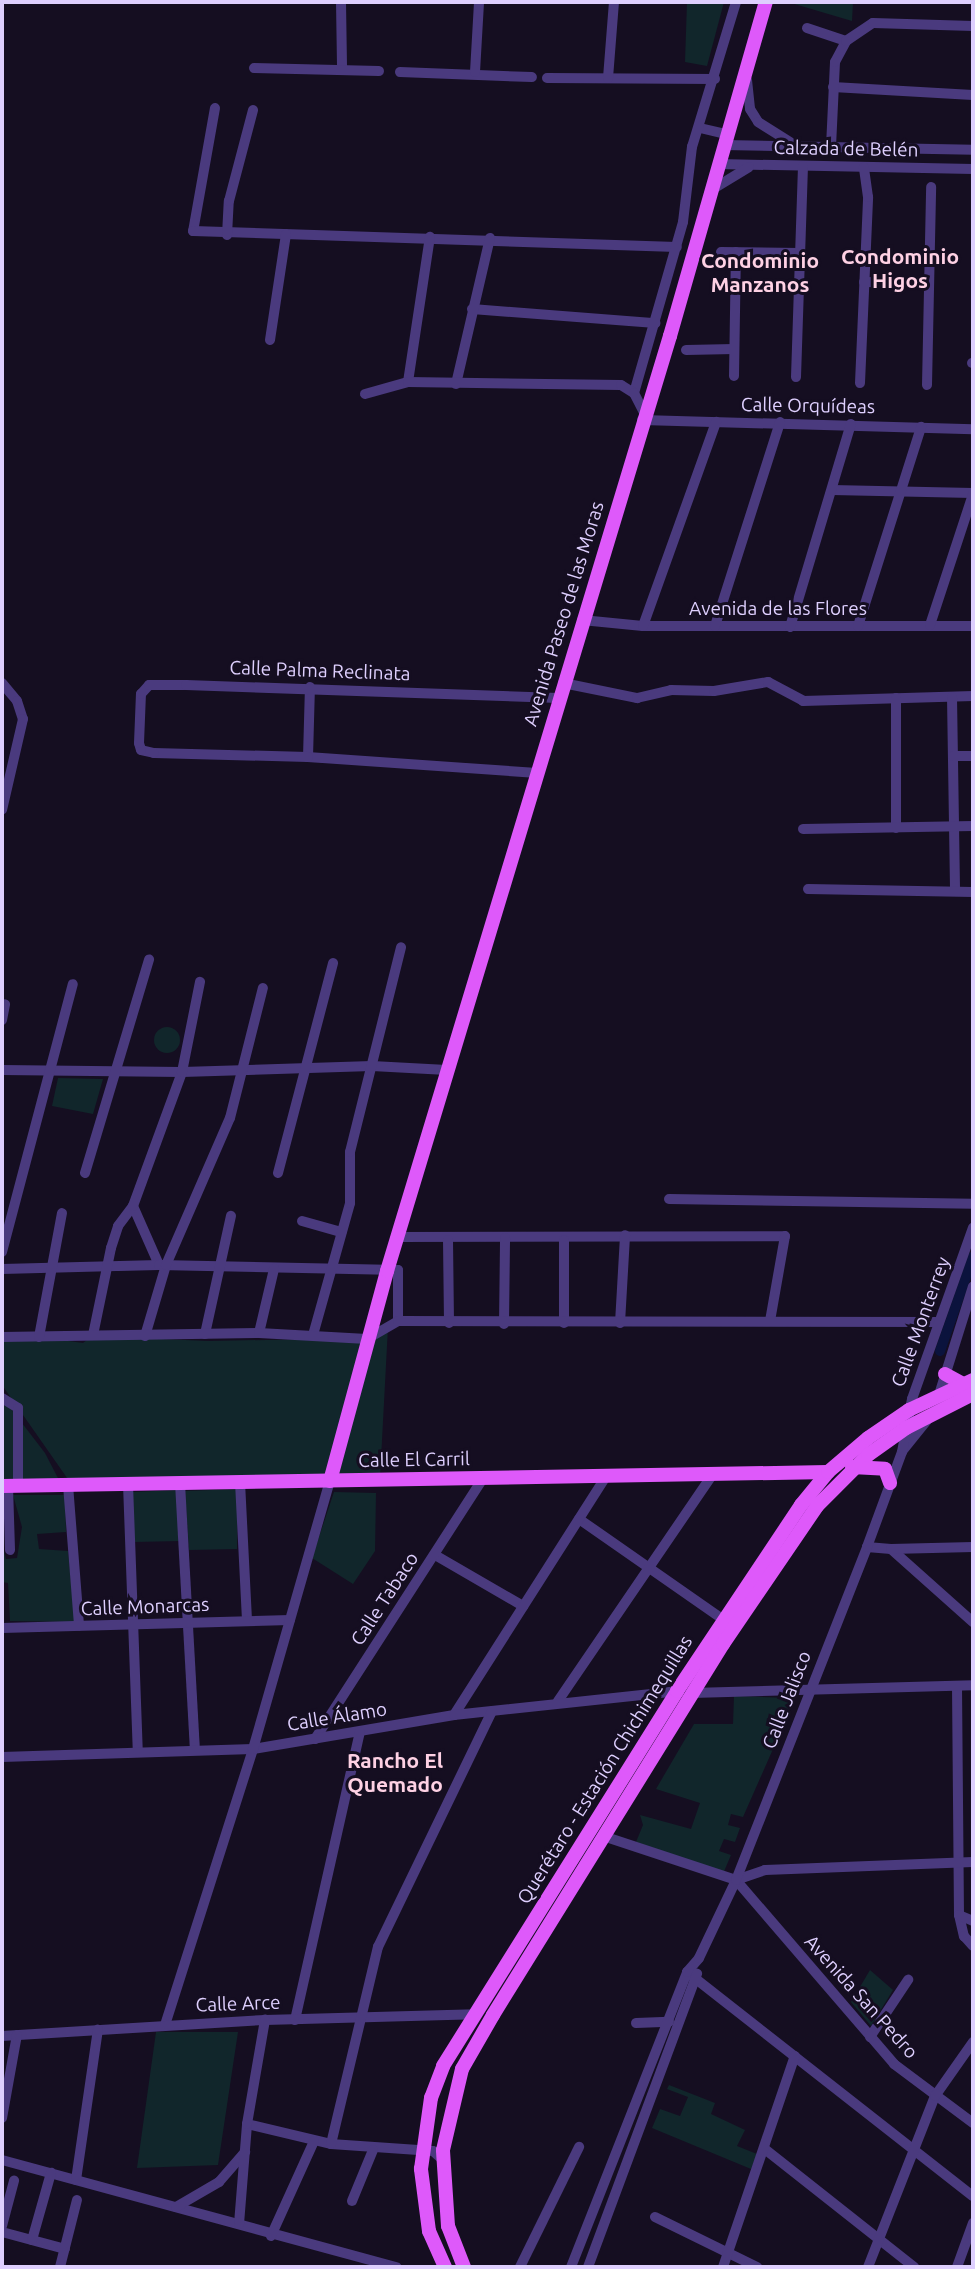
<!DOCTYPE html>
<html>
<head>
<meta charset="utf-8">
<style>
	body { margin:0 }
	#map { position:relative; width:975px; height:2269px; overflow:hidden; background:#150e21; font-family:Ubuntu,sans-serif }
	div>[style] { position:absolute }
	[style*='--x'] { left:calc(var(--x)*1px); top:calc(var(--y)*1px); width:calc(var(--w)*1px); rotate:calc(var(--a)*1deg) }
	.green>* { inset:0; background:#11262b }
	.round { border-radius:50% }
	.canal>* { height:10px; margin:-5px; padding:0 5px; transform-origin:5px; border-radius:5px; background:#0b133d }
	.minor>* { height:10px; margin:-5px; padding:0 5px; transform-origin:5px; border-radius:5px; background:#4a3a7e }
	.major>* { height:14px; margin:-7px; padding:0 7px; transform-origin:7px; border-radius:7px; background:#de59fa }
	span { translate:-50% -50%; white-space:nowrap; text-align:center; line-height:1.15; -webkit-text-stroke:6px #150e21; paint-order:stroke }
	.street-label { font-size:19px; color:#decffe }
	.neighbourhood-label { font-size:21px; color:#fed1e4; font-weight:700 }
	.frame { position:absolute; inset:0; border:4px solid #decffe; pointer-events:none }
</style>
</head>
<body>
<div id="map">
	<div class="green">
		<i style="clip-path:polygon(687px 2px,724px 2px,707px 66px,685px 62px)"></i>
		<i style="clip-path:polygon(853px 2px,852px 21px,791px 3px,792px 2px)"></i>
		<i class="round" style="left:154px;top:1027px;width:26px;height:26px"></i>
		<i style="clip-path:polygon(58px 1078px,103px 1079px,93px 1114px,52px 1106px)"></i>
		<i style="clip-path:polygon(388px 1327px,380px 1478px,334px 1479px,374px 1337px)"></i>
		<i style="clip-path:polygon(92px 1336px,208px 1341px,368px 1338px,327px 1479px,72px 1485px,2px 1385px,2px 1340px,41px 1337px,83px 1343px)"></i>
		<i style="clip-path:polygon(2px 1397px,45px 1453px,60px 1482px,2px 1483px)"></i>
		<i style="clip-path:polygon(238px 1489px,237px 1549px,189px 1550px,185px 1491px)"></i>
		<i style="clip-path:polygon(177px 1490px,181px 1541px,134px 1542px,133px 1492px)"></i>
		<i style="clip-path:polygon(334px 1492px,376px 1493px,375px 1551px,353px 1584px,312px 1558px)"></i>
		<i style="clip-path:polygon(13px 1495px,65px 1495px,66px 1532px,37px 1534px,39px 1549px,68px 1551px,75px 1622px,10px 1621px,8px 1583px,2px 1582px,2px 1543px,6px 1559px,17px 1558px,22px 1527px)"></i>
		<i style="clip-path:polygon(734px 1696px,788px 1698px,792px 1706px,743px 1817px,731px 1814px,728px 1825px,740px 1828px,735px 1842px,724px 1839px,719px 1851px,731px 1855px,723px 1874px,636px 1842px,643px 1825px,640px 1815px,691px 1829px,700px 1803px,656px 1789px,694px 1724px,733px 1724px)"></i>
		<i style="clip-path:polygon(870px 1970px,893px 1990px,871px 2026px,851px 2002px)"></i>
		<i style="clip-path:polygon(156px 2032px,238px 2032px,218px 2165px,137px 2168px)"></i>
		<i style="clip-path:polygon(669px 2085px,715px 2103px,711px 2114px,745px 2130px,737px 2146px,757px 2154px,751px 2169px,652px 2128px,660px 2109px,680px 2116px,688px 2097px,667px 2089px)"></i>
	</div>
	<div class="canal">
		<i style="--x:940;--y:1351;--w:100;--a:-70.7"></i>
	</div>
	<div class="minor">
		<i style="--x:341;--y:2;--w:67;--a:89.1"></i>
		<i style="--x:807;--y:28;--w:41;--a:18.4"></i>
		<i style="--x:254;--y:68;--w:125;--a:1.4"></i>
		<i style="--x:400;--y:72;--w:132;--a:2.2"></i>
		<i style="--x:475;--y:72;--w:70;--a:-86.7"></i>
		<i style="--x:547;--y:78;--w:168;--a:0.3"></i>
		<i style="--x:608;--y:78;--w:76;--a:-85.5"></i>
		<i style="--x:747;--y:80;--w:29;--a:84"></i>
		<i style="--x:750;--y:109;--w:15;--a:58"></i>
		<i style="--x:758;--y:122;--w:40;--a:32"></i>
		<i style="--x:833;--y:87;--w:140;--a:3.3"></i>
		<i style="--x:215;--y:108;--w:125;--a:100.1"></i>
		<i style="--x:193;--y:231;--w:484;--a:1.9"></i>
		<i style="--x:700;--y:128;--w:28;--a:13"></i>
		<i style="--x:723;--y:145;--w:250;--a:1.1"></i>
		<i style="--x:831;--y:147;--w:85;--a:-87.3"></i>
		<i style="--x:835;--y:62;--w:24;--a:-62"></i>
		<i style="--x:846;--y:41;--w:32;--a:-34"></i>
		<i style="--x:873;--y:23;--w:100;--a:1.7"></i>
		<i style="--x:718;--y:164;--w:255;--a:1.1"></i>
		<i style="--x:713;--y:189;--w:42;--a:-31.4"></i>
		<i style="--x:227;--y:235;--w:34;--a:-87"></i>
		<i style="--x:229;--y:201;--w:94;--a:-75.2"></i>
		<i style="--x:721;--y:252;--w:79;--a:0.7"></i>
		<i style="--x:864;--y:282;--w:65;--a:0.9"></i>
		<i style="--x:472;--y:309;--w:184;--a:4.4"></i>
		<i style="--x:270;--y:340;--w:107;--a:-81.4"></i>
		<i style="--x:686;--y:350;--w:48;--a:-1.2"></i>
		<i style="--x:972;--y:363;--w:1;--a:0"></i>
		<i style="--x:734;--y:376;--w:124;--a:-89.1"></i>
		<i style="--x:796;--y:377;--w:211;--a:-88.1"></i>
		<i style="--x:408;--y:382;--w:147;--a:-81.4"></i>
		<i style="--x:860;--y:383;--w:186;--a:-87.5"></i>
		<i style="--x:868;--y:197;--w:30;--a:-98"></i>
		<i style="--x:456;--y:384;--w:150;--a:-76.9"></i>
		<i style="--x:927;--y:385;--w:198;--a:-88.8"></i>
		<i style="--x:634;--y:393;--w:178;--a:-74"></i>
		<i style="--x:683;--y:222;--w:76;--a:-83.2"></i>
		<i style="--x:692;--y:147;--w:152;--a:-73.1"></i>
		<i style="--x:365;--y:394;--w:45;--a:-15.6"></i>
		<i style="--x:408;--y:382;--w:213;--a:0.8"></i>
		<i style="--x:621;--y:385;--w:15;--a:32"></i>
		<i style="--x:634;--y:393;--w:22;--a:63"></i>
		<i style="--x:642;--y:420;--w:331;--a:1.6"></i>
		<i style="--x:832;--y:490;--w:141;--a:1.2"></i>
		<i style="--x:582;--y:620;--w:61;--a:5.6"></i>
		<i style="--x:643;--y:626;--w:330;--a:0"></i>
		<i style="--x:930;--y:625;--w:138;--a:-71.8"></i>
		<i style="--x:643;--y:626;--w:217;--a:-70.3"></i>
		<i style="--x:715;--y:626;--w:214;--a:-72.3"></i>
		<i style="--x:858;--y:626;--w:209;--a:-72.4"></i>
		<i style="--x:790;--y:627;--w:212;--a:-73.3"></i>
		<i style="--x:2;--y:683;--w:23;--a:50"></i>
		<i style="--x:17;--y:701;--w:19;--a:72"></i>
		<i style="--x:23;--y:719;--w:93;--a:103"></i>
		<i style="--x:563;--y:683;--w:76;--a:11.5"></i>
		<i style="--x:637;--y:698;--w:35;--a:-13"></i>
		<i style="--x:671;--y:690;--w:43;--a:1.3"></i>
		<i style="--x:714;--y:691;--w:55;--a:-9.5"></i>
		<i style="--x:768;--y:682;--w:40;--a:28"></i>
		<i style="--x:803;--y:701;--w:170;--a:-1.7"></i>
		<i style="--x:952;--y:697;--w:194;--a:89.1"></i>
		<i style="--x:953;--y:756;--w:20;--a:0"></i>
		<i style="--x:308;--y:757;--w:70;--a:-88.4"></i>
		<i style="--x:537;--y:773;--w:230;--a:-176"></i>
		<i style="--x:308;--y:757;--w:154;--a:-178.5"></i>
		<i style="--x:154;--y:753;--w:13;--a:-167"></i>
		<i style="--x:141;--y:750;--w:7;--a:-106"></i>
		<i style="--x:139;--y:743;--w:49;--a:-87.7"></i>
		<i style="--x:141;--y:694;--w:12;--a:-48"></i>
		<i style="--x:149;--y:685;--w:37;--a:0"></i>
		<i style="--x:186;--y:685;--w:373;--a:2"></i>
		<i style="--x:896;--y:828;--w:130;--a:-90"></i>
		<i style="--x:803;--y:829;--w:170;--a:-1"></i>
		<i style="--x:808;--y:889;--w:165;--a:1"></i>
		<i style="--x:2;--y:1020;--w:16;--a:-79"></i>
		<i style="--x:2;--y:1070;--w:180;--a:0.6"></i>
		<i style="--x:182;--y:1072;--w:190;--a:-1.8"></i>
		<i style="--x:372;--y:1066;--w:75;--a:3.1"></i>
		<i style="--x:85;--y:1173;--w:223;--a:-73.3"></i>
		<i style="--x:278;--y:1173;--w:217;--a:-75.3"></i>
		<i style="--x:669;--y:1199;--w:304;--a:0.9"></i>
		<i style="--x:133;--y:1206;--w:64;--a:66.2"></i>
		<i style="--x:302;--y:1221;--w:41;--a:15.8"></i>
		<i style="--x:397;--y:1237;--w:388;--a:-0.1"></i>
		<i style="--x:785;--y:1236;--w:86;--a:100"></i>
		<i style="--x:448;--y:1240;--w:83;--a:89.3"></i>
		<i style="--x:2;--y:1252;--w:277;--a:-75.2"></i>
		<i style="--x:2;--y:1269;--w:157;--a:-1.5"></i>
		<i style="--x:159;--y:1265;--w:239;--a:1.2"></i>
		<i style="--x:398;--y:1270;--w:51;--a:90"></i>
		<i style="--x:564;--y:1323;--w:83;--a:-90"></i>
		<i style="--x:620;--y:1323;--w:88;--a:-86.7"></i>
		<i style="--x:504;--y:1324;--w:86;--a:-89.3"></i>
		<i style="--x:259;--y:1333;--w:66;--a:-76.8"></i>
		<i style="--x:205;--y:1334;--w:121;--a:-77.6"></i>
		<i style="--x:93;--y:1335;--w:89;--a:-78.3"></i>
		<i style="--x:111;--y:1248;--w:23;--a:-72"></i>
		<i style="--x:118;--y:1226;--w:25;--a:-53"></i>
		<i style="--x:133;--y:1206;--w:143;--a:-69.9"></i>
		<i style="--x:182;--y:1072;--w:92;--a:-78.7"></i>
		<i style="--x:313;--y:1335;--w:137;--a:-74.3"></i>
		<i style="--x:350;--y:1203;--w:51;--a:-90"></i>
		<i style="--x:350;--y:1152;--w:211;--a:-76"></i>
		<i style="--x:145;--y:1336;--w:74;--a:-73.5"></i>
		<i style="--x:166;--y:1265;--w:160;--a:-66.5"></i>
		<i style="--x:230;--y:1118;--w:134;--a:-75.8"></i>
		<i style="--x:2;--y:1337;--w:257;--a:-0.9"></i>
		<i style="--x:259;--y:1333;--w:108;--a:3.2"></i>
		<i style="--x:367;--y:1339;--w:36;--a:-30"></i>
		<i style="--x:398;--y:1321;--w:541;--a:0.11"></i>
		<i style="--x:39;--y:1337;--w:126;--a:-79.5"></i>
		<i style="--x:2;--y:1398;--w:19;--a:32"></i>
		<i style="--x:18;--y:1408;--w:78;--a:90"></i>
		<i style="--x:938;--y:1398;--w:117;--a:-72.6"></i>
		<i style="--x:903;--y:1450;--w:40;--a:-51"></i>
		<i style="--x:240;--y:1482;--w:139;--a:87.1"></i>
		<i style="--x:180;--y:1483;--w:267;--a:86.8"></i>
		<i style="--x:128;--y:1484;--w:268;--a:87.9"></i>
		<i style="--x:68;--y:1485;--w:141;--a:85.5"></i>
		<i style="--x:8;--y:1486;--w:64;--a:88.2"></i>
		<i style="--x:579;--y:1519;--w:177;--a:34.9"></i>
		<i style="--x:867;--y:1547;--w:24;--a:5"></i>
		<i style="--x:891;--y:1549;--w:110;--a:41.7"></i>
		<i style="--x:891;--y:1549;--w:82;--a:-1.4"></i>
		<i style="--x:435;--y:1555;--w:102;--a:30.1"></i>
		<i style="--x:2;--y:1628;--w:288;--a:-1.6"></i>
		<i style="--x:957;--y:1686;--w:229;--a:89.5"></i>
		<i style="--x:959;--y:1915;--w:22;--a:77"></i>
		<i style="--x:964;--y:1936;--w:13;--a:48"></i>
		<i style="--x:692;--y:1693;--w:281;--a:-1.6"></i>
		<i style="--x:558;--y:1701;--w:275;--a:-55.7"></i>
		<i style="--x:454;--y:1715;--w:283;--a:-57.5"></i>
		<i style="--x:315;--y:1739;--w:310;--a:-57.2"></i>
		<i style="--x:2;--y:1757;--w:251;--a:-1.8"></i>
		<i style="--x:253;--y:1749;--w:204;--a:-9.6"></i>
		<i style="--x:454;--y:1715;--w:224;--a:-6.1"></i>
		<i style="--x:606;--y:1837;--w:137;--a:18.3"></i>
		<i style="--x:736;--y:1880;--w:243;--a:49.3"></i>
		<i style="--x:894;--y:2064;--w:99;--a:36.8"></i>
		<i style="--x:736;--y:1880;--w:31;--a:-19"></i>
		<i style="--x:765;--y:1870;--w:208;--a:-2.2"></i>
		<i style="--x:959;--y:1915;--w:15;--a:23"></i>
		<i style="--x:687;--y:1972;--w:363;--a:38.1"></i>
		<i style="--x:295;--y:2020;--w:295;--a:-77.3"></i>
		<i style="--x:636;--y:2023;--w:33;--a:-2"></i>
		<i style="--x:165;--y:2025;--w:290;--a:-72.3"></i>
		<i style="--x:253;--y:1749;--w:279;--a:-74"></i>
		<i style="--x:2;--y:2036;--w:263;--a:-3.5"></i>
		<i style="--x:265;--y:2020;--w:210;--a:-1.6"></i>
		<i style="--x:870;--y:2037;--w:69;--a:-56.3"></i>
		<i style="--x:2;--y:2118;--w:84;--a:-79.8"></i>
		<i style="--x:247;--y:2124;--w:86;--a:13.4"></i>
		<i style="--x:331;--y:2144;--w:102;--a:3.9"></i>
		<i style="--x:433;--y:2151;--w:12;--a:42"></i>
		<i style="--x:331;--y:2144;--w:203;--a:-76.6"></i>
		<i style="--x:378;--y:1947;--w:262;--a:-64.2"></i>
		<i style="--x:766;--y:2150;--w:189;--a:38.3"></i>
		<i style="--x:2;--y:2160;--w:409;--a:15.2"></i>
		<i style="--x:76;--y:2180;--w:152;--a:-81.7"></i>
		<i style="--x:352;--y:2201;--w:55;--a:-67.6"></i>
		<i style="--x:176;--y:2207;--w:50;--a:-30.2"></i>
		<i style="--x:219;--y:2182;--w:40;--a:-49"></i>
		<i style="--x:655;--y:2217;--w:114;--a:26.1"></i>
		<i style="--x:239;--y:2224;--w:100;--a:-85.4"></i>
		<i style="--x:247;--y:2124;--w:106;--a:-80.2"></i>
		<i style="--x:2;--y:2226;--w:47;--a:-75.1"></i>
		<i style="--x:2;--y:2232;--w:65;--a:15.1"></i>
		<i style="--x:271;--y:2236;--w:104;--a:-65.6"></i>
		<i style="--x:32;--y:2240;--w:70;--a:-74.2"></i>
		<i style="--x:60;--y:2267;--w:69;--a:-75.8"></i>
		<i style="--x:520;--y:2267;--w:134;--a:-63.8"></i>
		<i style="--x:571;--y:2267;--w:317;--a:-68.5"></i>
		<i style="--x:687;--y:1972;--w:18;--a:-49"></i>
		<i style="--x:699;--y:1958;--w:86;--a:-64.6"></i>
		<i style="--x:736;--y:1880;--w:358;--a:-68.5"></i>
		<i style="--x:867;--y:1547;--w:101;--a:-69.8"></i>
		<i style="--x:902;--y:1452;--w:54;--a:-79.3"></i>
		<i style="--x:912;--y:1399;--w:182;--a:-70.4"></i>
		<i style="--x:588;--y:2267;--w:313;--a:-69.6"></i>
		<i style="--x:723;--y:2267;--w:223;--a:-71.2"></i>
		<i style="--x:868;--y:2267;--w:184;--a:-68.6"></i>
		<i style="--x:935;--y:2096;--w:66;--a:-54.9"></i>
		<i style="--x:957;--y:2267;--w:47;--a:-70"></i>
	</div>
	<div class="major">
		<i style="--x:945;--y:1374;--w:21;--a:29"></i>
		<i style="--x:852;--y:1467;--w:33;--a:3"></i>
		<i style="--x:885;--y:1469;--w:15;--a:70"></i>
		<i style="--x:330;--y:1481;--w:218;--a:-74.8"></i>
		<i style="--x:387;--y:1271;--w:977;--a:-73.16"></i>
		<i style="--x:670;--y:336;--w:348;--a:-74"></i>
		<i style="--x:2;--y:1486;--w:826;--a:-0.97"></i>
		<i style="--x:445;--y:2267;--w:39;--a:-114"></i>
		<i style="--x:429;--y:2231;--w:63;--a:-97.4"></i>
		<i style="--x:421;--y:2169;--w:72;--a:-82"></i>
		<i style="--x:431;--y:2098;--w:34;--a:-69"></i>
		<i style="--x:443;--y:2066;--w:442;--a:-58"></i>
		<i style="--x:677;--y:1691;--w:224;--a:-56.3"></i>
		<i style="--x:801;--y:1505;--w:43;--a:-50.7"></i>
		<i style="--x:828;--y:1472;--w:52;--a:-40.4"></i>
		<i style="--x:868;--y:1438;--w:50;--a:-34.3"></i>
		<i style="--x:909;--y:1410;--w:71;--a:-25.1"></i>
		<i style="--x:464;--y:2267;--w:44;--a:-111.3"></i>
		<i style="--x:448;--y:2226;--w:76;--a:-93.8"></i>
		<i style="--x:443;--y:2150;--w:83;--a:-76.8"></i>
		<i style="--x:462;--y:2069;--w:62;--a:-60.1"></i>
		<i style="--x:493;--y:2015;--w:437;--a:-58.2"></i>
		<i style="--x:723;--y:1644;--w:167;--a:-55.7"></i>
		<i style="--x:817;--y:1506;--w:72;--a:-45"></i>
		<i style="--x:868;--y:1455;--w:47;--a:-35.4"></i>
		<i style="--x:906;--y:1428;--w:75;--a:-26.9"></i>
	</div>
	<div class="street-label">
		<span style="left:846px;top:149px;rotate:1deg">Calzada de Belén</span>
		<span style="left:808px;top:406px;rotate:1deg">Calle Orquídeas</span>
		<span style="left:778px;top:609px">Avenida de las Flores</span>
		<span style="left:564px;top:614px;rotate:-73deg">Avenida Paseo de las Moras</span>
		<span style="left:320px;top:671px;rotate:2deg">Calle Palma Reclinata</span>
		<span style="left:921px;top:1322px;rotate:-70deg">Calle Monterrey</span>
		<span style="left:414px;top:1460px;rotate:-1deg">Calle El Carril</span>
		<span style="left:385px;top:1599px;rotate:-57deg">Calle Tabaco</span>
		<span style="left:145px;top:1607px;rotate:-2deg">Calle Monarcas</span>
		<span style="left:787px;top:1700px;rotate:-69deg">Calle Jalisco</span>
		<span style="left:337px;top:1717px;rotate:-9deg">Calle Álamo</span>
		<span style="left:605px;top:1770px;rotate:-58deg">Querétaro - Estación Chichimequillas</span>
		<span style="left:861px;top:1997px;rotate:48deg">Avenida San Pedro</span>
		<span style="left:238px;top:2004px;rotate:-2deg">Calle Arce</span>
	</div>
	<div class="neighbourhood-label">
		<span style="left:900px;top:268px">Condominio<br>Higos</span>
		<span style="left:760px;top:272px">Condominio<br>Manzanos</span>
		<span style="left:395px;top:1772px">Rancho El<br>Quemado</span>
	</div>
	<div class="frame"></div>
</div>
</body>
</html>
